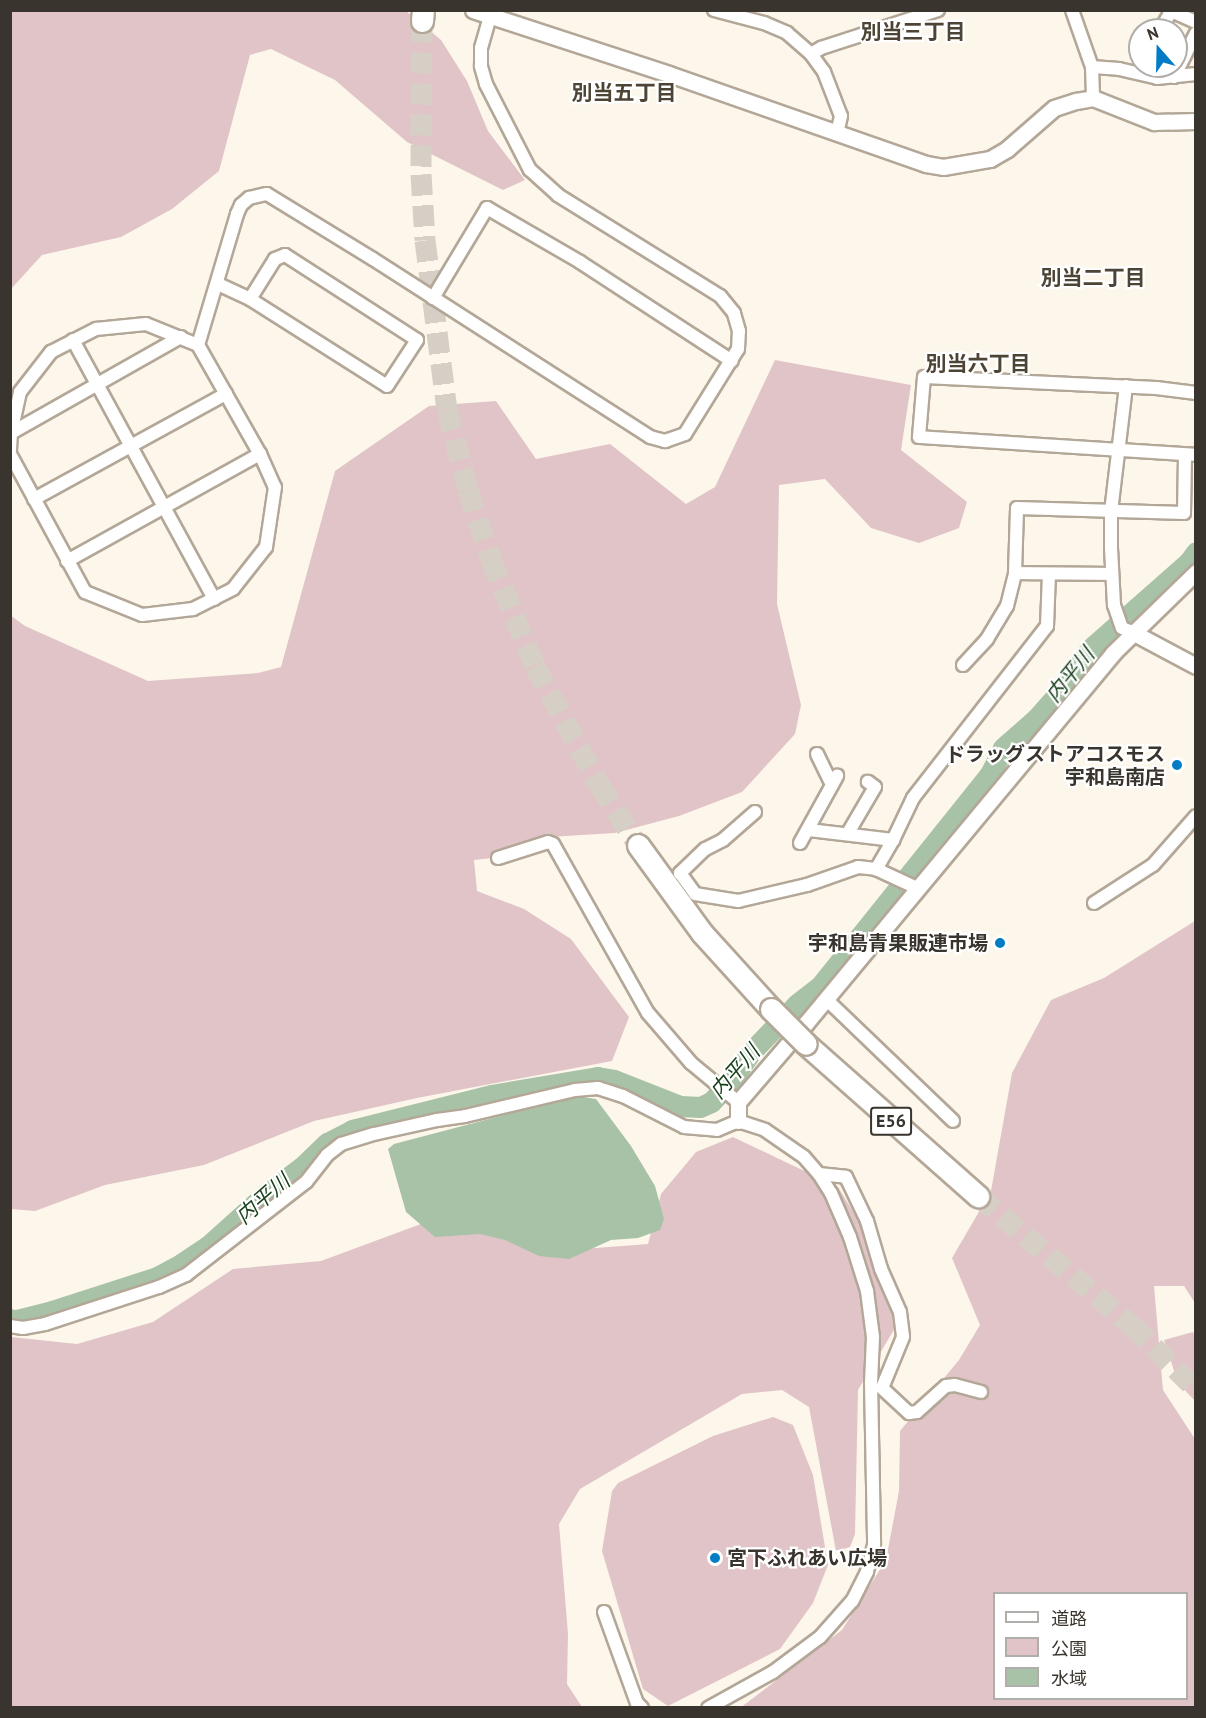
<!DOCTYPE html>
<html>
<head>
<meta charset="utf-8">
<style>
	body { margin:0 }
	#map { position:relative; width:1206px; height:1718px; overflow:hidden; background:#fdf6eb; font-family:"PT Sans","Noto Sans JP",sans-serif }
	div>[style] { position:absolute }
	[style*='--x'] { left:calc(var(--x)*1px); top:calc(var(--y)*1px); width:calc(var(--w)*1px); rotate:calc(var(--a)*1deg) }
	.green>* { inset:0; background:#e1c4c7 }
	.water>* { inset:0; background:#a8c2a7 }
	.river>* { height:21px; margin:-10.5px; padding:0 10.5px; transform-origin:10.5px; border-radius:10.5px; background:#a8c2a7 }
	.motorway-tunnel>* { height:21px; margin-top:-10.5px; transform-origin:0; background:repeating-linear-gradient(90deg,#d6cfc5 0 21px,transparent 0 31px) }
	.roads { filter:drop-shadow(2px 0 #b3a797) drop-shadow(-2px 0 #b3a797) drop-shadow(0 2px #b3a797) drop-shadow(0 -2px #b3a797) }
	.minor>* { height:12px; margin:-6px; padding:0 6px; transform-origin:6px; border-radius:6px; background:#fff }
	.tertiary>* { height:15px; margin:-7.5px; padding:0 7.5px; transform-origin:7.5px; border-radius:7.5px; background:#fff }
	.motorway>* { height:21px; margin:-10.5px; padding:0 10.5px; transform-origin:10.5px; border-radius:10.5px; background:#fff }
	.bridges { filter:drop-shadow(2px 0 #b3a797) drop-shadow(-2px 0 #b3a797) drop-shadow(0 2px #b3a797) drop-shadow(0 -2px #b3a797) }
	.motorway-bridge>* { height:21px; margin:-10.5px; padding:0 10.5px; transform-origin:10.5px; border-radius:10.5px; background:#fff }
	.dots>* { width:16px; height:16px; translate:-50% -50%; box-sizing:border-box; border:3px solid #fff; border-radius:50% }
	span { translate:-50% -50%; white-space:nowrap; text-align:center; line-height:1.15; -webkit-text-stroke:4.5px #fff; paint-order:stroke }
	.shield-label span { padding:2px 4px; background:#fff; border:2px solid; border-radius:4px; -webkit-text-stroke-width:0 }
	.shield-label { font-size:18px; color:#39342d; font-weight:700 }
	.poi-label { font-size:20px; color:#39342d; font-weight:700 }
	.right { translate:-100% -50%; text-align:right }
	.left { translate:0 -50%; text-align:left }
	.neighbourhood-label { font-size:21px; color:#4e4436; font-weight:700 }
	.water-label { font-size:21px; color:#19401a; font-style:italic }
	.frame { position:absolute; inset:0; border:12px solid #39342d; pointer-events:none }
	.legend { position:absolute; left:993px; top:1592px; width:195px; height:108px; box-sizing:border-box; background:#fff; border:2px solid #b0aeab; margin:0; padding:8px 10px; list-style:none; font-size:18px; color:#39342d }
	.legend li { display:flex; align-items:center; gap:12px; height:30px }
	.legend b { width:30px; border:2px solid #b0aeab }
	.north { position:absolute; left:1128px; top:18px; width:60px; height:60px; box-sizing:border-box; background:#fff; border:2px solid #b0aeab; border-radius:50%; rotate:340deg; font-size:16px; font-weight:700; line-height:24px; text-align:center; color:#39342d }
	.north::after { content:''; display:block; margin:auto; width:21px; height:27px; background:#017cc5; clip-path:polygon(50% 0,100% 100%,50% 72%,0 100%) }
</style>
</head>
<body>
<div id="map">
	<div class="green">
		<i style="clip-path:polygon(11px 11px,406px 11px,441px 40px,467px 81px,488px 131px,525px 180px,503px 190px,407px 142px,335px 80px,271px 49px,250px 55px,219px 171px,172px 209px,121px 237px,42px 255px,11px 289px)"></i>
		<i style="clip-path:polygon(775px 360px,911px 385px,901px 450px,967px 502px,959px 528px,919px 543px,871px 528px,825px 479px,779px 485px,777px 604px,801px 705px,795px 734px,742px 792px,679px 816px,615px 833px,549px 837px,501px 857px,474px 860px,477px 891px,524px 909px,571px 939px,629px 1017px,612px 1061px,417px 1098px,314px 1121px,204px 1165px,105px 1185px,35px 1211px,10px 1209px,10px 615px,25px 626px,148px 681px,258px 673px,281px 667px,335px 471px,429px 406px,496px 401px,536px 459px,610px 444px,686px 504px,715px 487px)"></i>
		<i style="clip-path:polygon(evenodd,1195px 921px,1195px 1303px,1184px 1286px,1154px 1286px,1163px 1390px,1195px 1439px,1195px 1707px,740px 1708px,842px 1630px,886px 1560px,899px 1491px,900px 1431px,959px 1360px,980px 1325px,952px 1258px,991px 1191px,1012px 1073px,1051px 1000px,1104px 978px,1195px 921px,994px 1594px,1186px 1594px,1186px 1698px,994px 1698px,994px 1594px)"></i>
		<i style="clip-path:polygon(733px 1137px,838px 1187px,886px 1265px,898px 1323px,858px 1390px,855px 1534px,850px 1547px,836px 1551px,809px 1407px,782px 1390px,742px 1394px,580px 1489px,559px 1524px,568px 1634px,567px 1684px,582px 1707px,11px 1708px,11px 1337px,77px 1344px,153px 1322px,233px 1269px,321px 1261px,429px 1221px,596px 1248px,648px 1244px,661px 1194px,696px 1152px)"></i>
		<i style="clip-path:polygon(1193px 1332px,1196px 1340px,1195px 1401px,1178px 1383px,1164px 1340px)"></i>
		<i style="clip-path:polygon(773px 1417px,793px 1425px,813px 1475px,828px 1565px,813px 1603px,780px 1649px,668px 1706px,643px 1689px,602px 1551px,612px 1491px,618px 1483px,713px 1436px)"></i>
	</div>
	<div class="water">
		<i style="clip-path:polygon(577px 1096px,596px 1099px,631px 1146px,655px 1186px,664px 1219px,660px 1230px,638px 1238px,611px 1240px,569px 1259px,539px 1256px,505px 1240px,480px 1234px,435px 1237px,406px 1212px,388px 1149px,394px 1144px)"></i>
	</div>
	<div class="river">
		<i style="--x:10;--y:1319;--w:4;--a:34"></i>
		<i style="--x:13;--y:1321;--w:40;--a:-14.4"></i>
		<i style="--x:52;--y:1311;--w:110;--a:-17.9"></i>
		<i style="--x:157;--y:1277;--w:27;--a:-28"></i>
		<i style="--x:181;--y:1264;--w:32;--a:-34"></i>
		<i style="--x:208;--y:1246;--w:78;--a:-41.9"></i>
		<i style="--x:266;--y:1194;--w:45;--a:-36.9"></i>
		<i style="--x:302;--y:1167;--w:35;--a:-44"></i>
		<i style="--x:327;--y:1143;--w:28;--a:-27"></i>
		<i style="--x:352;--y:1130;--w:143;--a:-14.1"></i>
		<i style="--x:491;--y:1095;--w:108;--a:-9.6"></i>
		<i style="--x:597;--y:1077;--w:17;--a:10"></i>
		<i style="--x:614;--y:1080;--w:71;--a:21.5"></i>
		<i style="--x:680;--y:1106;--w:20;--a:3"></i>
		<i style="--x:700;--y:1107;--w:12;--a:-24"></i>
		<i style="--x:711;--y:1102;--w:28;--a:-46"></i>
		<i style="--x:730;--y:1082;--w:35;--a:-55"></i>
		<i style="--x:750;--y:1053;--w:68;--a:-46.2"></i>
		<i style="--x:797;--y:1004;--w:31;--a:-38"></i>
		<i style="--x:821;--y:985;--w:270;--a:-51.3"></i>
		<i style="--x:990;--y:774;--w:29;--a:-63"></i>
		<i style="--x:1003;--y:748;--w:45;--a:-41.4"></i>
		<i style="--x:1037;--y:718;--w:44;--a:-48.7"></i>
		<i style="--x:1066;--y:685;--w:40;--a:-57.1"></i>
		<i style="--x:1088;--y:651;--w:135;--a:-41.4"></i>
		<i style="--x:1189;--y:562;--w:12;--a:-55"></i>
	</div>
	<div class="motorway-tunnel">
		<i style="--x:422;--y:21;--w:153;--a:90.4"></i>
		<i style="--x:421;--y:174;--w:66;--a:86.5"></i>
		<i style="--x:425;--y:240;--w:170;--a:82.6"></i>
		<i style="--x:447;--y:409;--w:84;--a:75.5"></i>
		<i style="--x:468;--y:490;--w:73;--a:71.6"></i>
		<i style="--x:491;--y:559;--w:116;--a:67.6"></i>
		<i style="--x:535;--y:666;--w:134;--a:61.5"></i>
		<i style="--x:599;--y:784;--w:72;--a:57.4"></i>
		<i style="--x:978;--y:1196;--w:201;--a:40"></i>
		<i style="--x:1132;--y:1325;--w:91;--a:45"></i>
	</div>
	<div class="roads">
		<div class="minor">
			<i style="--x:714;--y:10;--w:52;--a:14.6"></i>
			<i style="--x:764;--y:23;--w:25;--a:23"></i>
			<i style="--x:787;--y:33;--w:32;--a:41"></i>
			<i style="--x:811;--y:54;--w:22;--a:54"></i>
			<i style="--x:824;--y:72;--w:47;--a:68.9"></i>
			<i style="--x:841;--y:116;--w:17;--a:103"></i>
			<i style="--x:1072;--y:10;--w:60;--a:70.7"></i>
			<i style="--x:1092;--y:67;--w:31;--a:88"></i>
			<i style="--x:1169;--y:10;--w:30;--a:24"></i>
			<i style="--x:1160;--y:30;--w:23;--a:-59"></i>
			<i style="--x:811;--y:54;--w:12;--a:-31"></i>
			<i style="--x:821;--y:48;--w:123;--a:-18"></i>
			<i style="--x:1092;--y:67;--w:27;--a:4"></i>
			<i style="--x:1119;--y:69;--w:39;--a:13"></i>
			<i style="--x:1157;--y:78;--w:39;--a:-6"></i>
			<i style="--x:1174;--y:77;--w:49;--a:-63.4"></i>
			<i style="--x:218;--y:284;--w:35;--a:25"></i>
			<i style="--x:250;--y:299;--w:162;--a:32.4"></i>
			<i style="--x:387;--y:386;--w:55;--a:-56.9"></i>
			<i style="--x:417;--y:340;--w:157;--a:-147.2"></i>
			<i style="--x:285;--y:255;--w:11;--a:158"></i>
			<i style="--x:275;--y:259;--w:47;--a:122"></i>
			<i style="--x:433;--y:298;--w:105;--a:-59"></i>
			<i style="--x:487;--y:208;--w:108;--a:30.1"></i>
			<i style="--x:580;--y:262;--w:181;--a:33.1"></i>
			<i style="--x:73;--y:340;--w:295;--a:61.4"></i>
			<i style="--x:198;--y:345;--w:137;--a:-73.4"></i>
			<i style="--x:237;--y:214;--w:10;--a:-66"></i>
			<i style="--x:241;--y:205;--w:11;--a:-41"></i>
			<i style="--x:249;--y:198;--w:18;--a:-13"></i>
			<i style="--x:267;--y:194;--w:124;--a:31.5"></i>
			<i style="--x:373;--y:259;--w:329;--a:32.7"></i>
			<i style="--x:650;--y:437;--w:16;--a:15"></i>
			<i style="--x:665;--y:441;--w:21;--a:-19"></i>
			<i style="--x:685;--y:434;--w:100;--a:-58.1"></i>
			<i style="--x:738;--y:349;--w:18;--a:-87"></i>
			<i style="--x:739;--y:331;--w:19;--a:-106"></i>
			<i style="--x:734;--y:313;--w:22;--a:-129"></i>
			<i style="--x:720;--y:296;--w:191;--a:-148.1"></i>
			<i style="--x:558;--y:195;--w:38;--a:-138"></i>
			<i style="--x:530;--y:170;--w:97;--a:-117.1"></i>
			<i style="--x:486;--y:84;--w:19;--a:-106"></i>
			<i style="--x:481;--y:66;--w:18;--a:-90"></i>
			<i style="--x:481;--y:48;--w:33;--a:-74"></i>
			<i style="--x:1126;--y:386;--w:127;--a:96.8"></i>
			<i style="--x:1111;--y:512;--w:36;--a:90"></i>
			<i style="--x:1111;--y:548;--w:57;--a:87"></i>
			<i style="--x:1114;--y:605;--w:24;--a:71"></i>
			<i style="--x:1122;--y:628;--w:11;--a:22"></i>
			<i style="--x:1196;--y:393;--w:40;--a:-172.9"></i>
			<i style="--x:1156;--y:388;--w:232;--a:-177.3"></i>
			<i style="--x:924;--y:377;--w:60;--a:94.8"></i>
			<i style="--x:919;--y:437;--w:278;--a:3.7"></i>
			<i style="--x:11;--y:433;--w:195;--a:-29.5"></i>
			<i style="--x:10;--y:450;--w:17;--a:-87"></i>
			<i style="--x:11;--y:433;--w:42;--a:-77.6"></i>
			<i style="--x:20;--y:392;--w:51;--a:-52.2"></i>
			<i style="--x:51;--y:352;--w:51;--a:-27.1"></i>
			<i style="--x:96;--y:329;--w:50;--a:-5.7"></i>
			<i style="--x:146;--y:324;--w:56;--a:22"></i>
			<i style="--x:198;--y:345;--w:125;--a:60.4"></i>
			<i style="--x:260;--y:454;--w:36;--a:66"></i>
			<i style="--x:275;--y:487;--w:61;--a:98.5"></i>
			<i style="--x:266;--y:547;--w:53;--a:128.2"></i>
			<i style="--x:233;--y:589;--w:45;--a:153.4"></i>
			<i style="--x:193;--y:609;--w:51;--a:173.3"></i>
			<i style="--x:142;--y:615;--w:61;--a:-158"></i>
			<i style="--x:85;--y:592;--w:157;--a:-118.5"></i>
			<i style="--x:34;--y:499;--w:219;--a:-28.7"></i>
			<i style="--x:67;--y:561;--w:221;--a:-29"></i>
			<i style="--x:1015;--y:573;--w:97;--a:0.6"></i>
			<i style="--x:963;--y:665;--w:35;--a:-47"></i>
			<i style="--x:987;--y:639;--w:39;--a:-59"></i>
			<i style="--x:1007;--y:606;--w:34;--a:-76"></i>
			<i style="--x:1015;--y:573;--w:65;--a:-88.2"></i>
			<i style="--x:1017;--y:508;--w:167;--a:1.7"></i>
			<i style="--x:1184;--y:513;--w:58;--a:-89"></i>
			<i style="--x:817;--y:754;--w:34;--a:64"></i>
			<i style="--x:755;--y:812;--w:43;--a:138.8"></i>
			<i style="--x:723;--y:840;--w:20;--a:153"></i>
			<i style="--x:705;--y:849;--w:35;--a:136"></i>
			<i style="--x:680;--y:873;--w:26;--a:54"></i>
			<i style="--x:695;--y:894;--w:44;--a:9.2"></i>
			<i style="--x:738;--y:901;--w:71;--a:-13.1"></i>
			<i style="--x:807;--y:885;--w:54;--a:-19.4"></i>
			<i style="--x:858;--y:867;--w:18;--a:6"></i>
			<i style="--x:809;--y:830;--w:85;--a:6.8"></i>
			<i style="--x:893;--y:840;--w:47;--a:-64.5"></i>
			<i style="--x:913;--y:798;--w:218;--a:-52.1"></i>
			<i style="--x:1047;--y:626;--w:52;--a:-87.8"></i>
			<i style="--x:848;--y:833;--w:53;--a:-59.6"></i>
			<i style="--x:875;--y:787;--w:9;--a:-144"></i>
			<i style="--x:893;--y:840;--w:34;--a:120"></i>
			<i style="--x:876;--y:869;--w:45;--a:24.9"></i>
			<i style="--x:800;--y:843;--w:77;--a:-61.1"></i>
			<i style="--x:498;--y:858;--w:52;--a:-17.7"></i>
			<i style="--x:548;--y:842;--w:5;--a:22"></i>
			<i style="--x:553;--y:844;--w:194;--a:60.7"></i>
			<i style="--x:648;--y:1013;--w:66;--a:49.3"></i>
			<i style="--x:691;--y:1063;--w:61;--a:39.7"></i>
			<i style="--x:1094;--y:903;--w:70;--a:-32.8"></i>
			<i style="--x:1153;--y:865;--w:65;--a:-48.7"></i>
			<i style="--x:826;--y:999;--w:176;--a:43.8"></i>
			<i style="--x:819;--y:1174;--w:27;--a:6"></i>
			<i style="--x:846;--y:1177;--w:49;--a:64.5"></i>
			<i style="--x:867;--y:1221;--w:50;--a:73.7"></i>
			<i style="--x:881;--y:1269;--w:47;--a:66.2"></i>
			<i style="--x:900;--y:1312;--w:25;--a:83"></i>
			<i style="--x:903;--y:1337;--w:55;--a:112.4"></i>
			<i style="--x:882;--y:1388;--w:37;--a:43"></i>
			<i style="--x:909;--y:1413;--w:8;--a:-7"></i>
			<i style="--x:917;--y:1412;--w:39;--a:-42"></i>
			<i style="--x:946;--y:1386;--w:9;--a:-6"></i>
			<i style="--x:955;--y:1385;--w:27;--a:15"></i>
			<i style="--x:10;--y:1326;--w:13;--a:9"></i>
			<i style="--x:23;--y:1328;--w:22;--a:-10"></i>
			<i style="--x:45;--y:1324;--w:120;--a:-18"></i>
			<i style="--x:159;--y:1287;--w:30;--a:-24"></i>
			<i style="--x:186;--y:1275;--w:152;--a:-37.8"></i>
			<i style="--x:306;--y:1182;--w:34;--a:-52"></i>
			<i style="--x:327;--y:1155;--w:18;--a:-38"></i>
			<i style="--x:341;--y:1144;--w:34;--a:-17"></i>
			<i style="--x:374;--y:1134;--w:65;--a:-12.5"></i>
			<i style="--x:437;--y:1120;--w:28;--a:-8"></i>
			<i style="--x:465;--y:1116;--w:113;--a:-13.3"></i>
			<i style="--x:575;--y:1090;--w:23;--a:-5"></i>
			<i style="--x:598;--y:1088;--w:26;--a:18"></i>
			<i style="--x:623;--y:1096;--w:68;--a:26.9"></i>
			<i style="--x:684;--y:1127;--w:33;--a:5"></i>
			<i style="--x:717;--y:1130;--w:23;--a:-23"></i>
			<i style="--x:738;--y:1121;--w:28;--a:18"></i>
			<i style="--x:765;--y:1130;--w:47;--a:34.7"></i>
			<i style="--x:804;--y:1157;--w:23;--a:49"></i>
			<i style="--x:819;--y:1174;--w:22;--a:58"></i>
			<i style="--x:831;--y:1193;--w:48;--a:66.6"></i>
			<i style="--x:850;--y:1237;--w:57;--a:72.5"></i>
			<i style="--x:867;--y:1291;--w:46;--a:82.6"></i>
			<i style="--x:873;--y:1337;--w:45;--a:92.5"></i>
			<i style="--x:871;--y:1382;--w:163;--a:88.9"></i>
			<i style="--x:874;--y:1545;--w:28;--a:105"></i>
			<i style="--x:867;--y:1572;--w:33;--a:117"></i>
			<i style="--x:852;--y:1601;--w:48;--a:131.6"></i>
			<i style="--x:820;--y:1637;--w:59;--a:143.3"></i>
			<i style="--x:773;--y:1672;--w:74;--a:151"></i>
			<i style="--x:604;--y:1612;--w:97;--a:70.1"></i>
			<i style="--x:637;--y:1703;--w:7;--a:45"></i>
		</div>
		<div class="tertiary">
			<i style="--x:473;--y:10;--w:206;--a:18.1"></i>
			<i style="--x:669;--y:74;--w:272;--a:19.3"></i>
			<i style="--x:926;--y:164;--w:17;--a:10"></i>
			<i style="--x:943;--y:167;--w:48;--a:-9.7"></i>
			<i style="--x:990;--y:159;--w:20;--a:-30"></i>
			<i style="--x:1007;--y:149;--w:62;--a:-41.1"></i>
			<i style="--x:1054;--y:108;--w:23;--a:-18"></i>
			<i style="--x:1076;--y:101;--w:17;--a:-10"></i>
			<i style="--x:1093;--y:98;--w:66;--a:21.5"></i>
			<i style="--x:1154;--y:122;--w:42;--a:-1.4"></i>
			<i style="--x:1132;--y:632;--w:72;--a:28"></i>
			<i style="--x:738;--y:1121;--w:19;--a:-90"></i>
			<i style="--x:738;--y:1102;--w:104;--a:-49.3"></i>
			<i style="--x:806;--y:1023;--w:481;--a:-50.3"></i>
			<i style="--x:1113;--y:653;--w:116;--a:-44.3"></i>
		</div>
		<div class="motorway">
			<i style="--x:422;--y:21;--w:11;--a:-85"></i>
			<i style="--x:638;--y:845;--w:109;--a:54"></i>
			<i style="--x:702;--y:933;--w:103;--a:47.8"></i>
			<i style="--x:806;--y:1044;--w:230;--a:41.5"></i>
		</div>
	</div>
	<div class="bridges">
		<div class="motorway-bridge">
			<i style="--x:771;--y:1009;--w:49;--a:45"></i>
		</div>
	</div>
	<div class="dots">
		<i style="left:1177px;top:765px;background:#017cc5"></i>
		<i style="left:1000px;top:943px;background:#017cc5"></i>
		<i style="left:715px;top:1558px;background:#017cc5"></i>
	</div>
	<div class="shield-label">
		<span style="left:891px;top:1121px">E56</span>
	</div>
	<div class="poi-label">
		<span class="right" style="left:1165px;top:766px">ドラッグストアコスモス<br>宇和島南店</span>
		<span class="right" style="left:988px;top:943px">宇和島青果販連市場</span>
		<span class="left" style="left:727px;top:1558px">宮下ふれあい広場</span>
	</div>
	<div class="neighbourhood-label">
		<span style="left:913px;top:32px">別当三丁目</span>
		<span style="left:624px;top:93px">別当五丁目</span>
		<span style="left:1093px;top:278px">別当二丁目</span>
		<span style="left:978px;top:364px">別当六丁目</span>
	</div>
	<div class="water-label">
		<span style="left:1070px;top:675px;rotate:-51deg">内平川</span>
		<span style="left:735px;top:1072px;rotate:-49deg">内平川</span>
		<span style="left:263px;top:1199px;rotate:-41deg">内平川</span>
	</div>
	<div class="frame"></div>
	<ul class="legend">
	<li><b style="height:8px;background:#fff"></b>道路</li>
	<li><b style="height:16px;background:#e1c4c7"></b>公園</li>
	<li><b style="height:16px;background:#a8c2a7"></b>水域</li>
	</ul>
	<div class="north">N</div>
</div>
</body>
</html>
